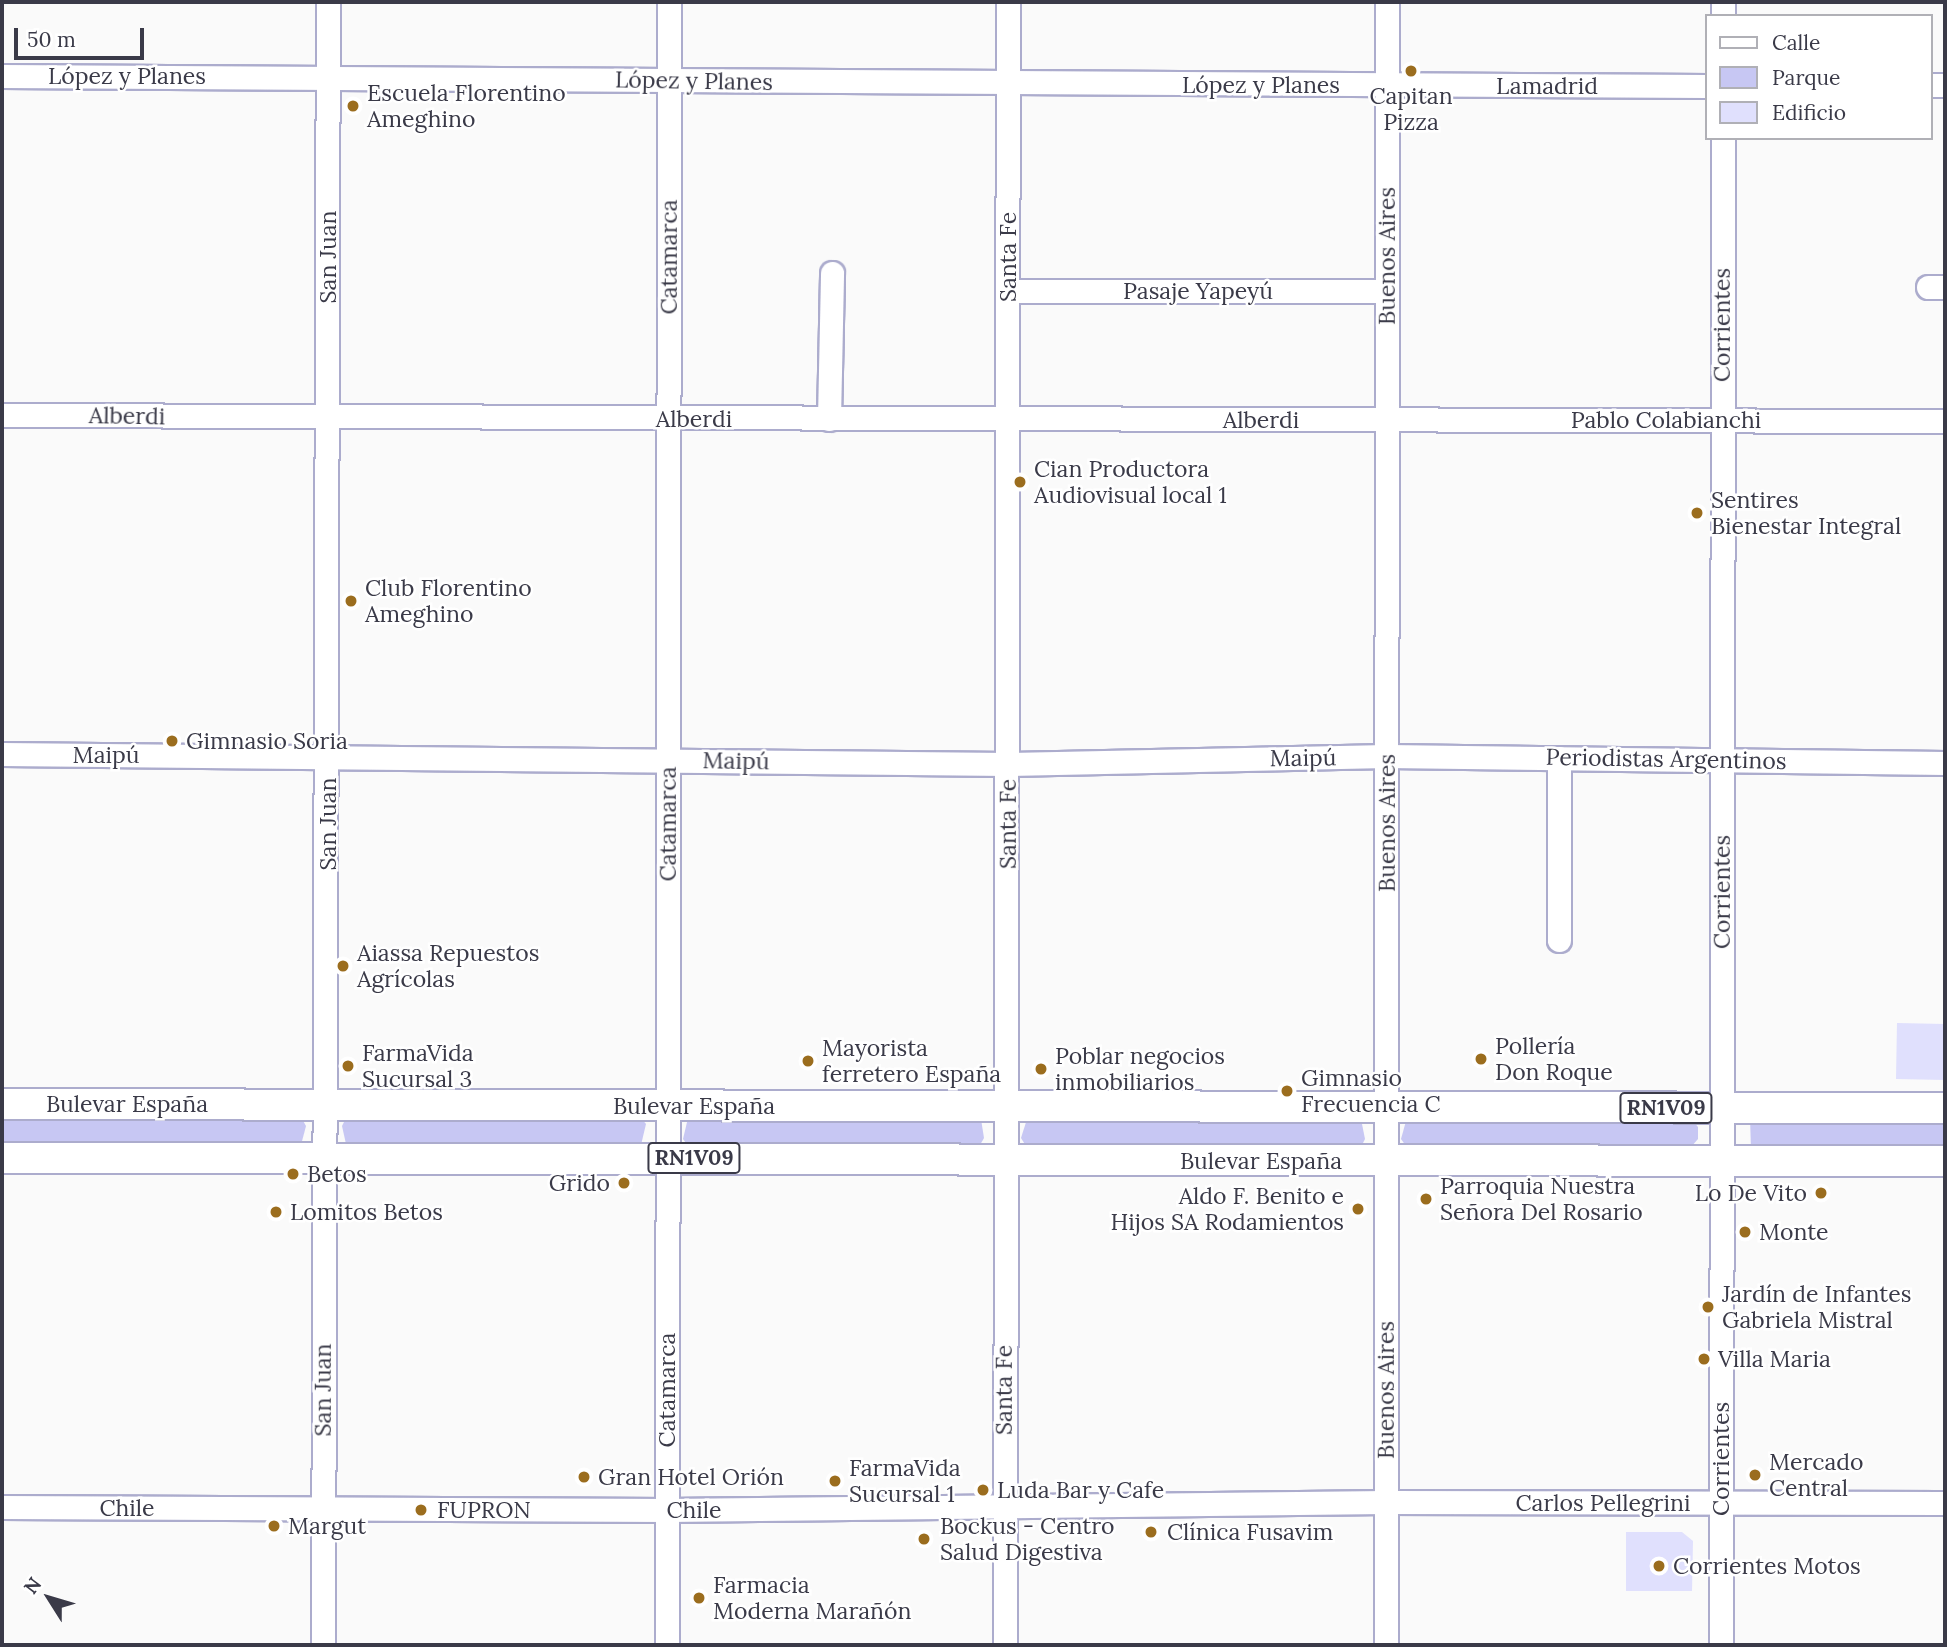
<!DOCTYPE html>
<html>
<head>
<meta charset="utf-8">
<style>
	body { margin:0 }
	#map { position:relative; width:1947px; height:1647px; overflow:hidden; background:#fafafa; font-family:Lora,serif }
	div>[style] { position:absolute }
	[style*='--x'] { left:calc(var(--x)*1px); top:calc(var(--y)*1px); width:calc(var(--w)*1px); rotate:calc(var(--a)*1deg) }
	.green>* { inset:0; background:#c7c7f3 }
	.building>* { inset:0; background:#e0e0fd }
	.roads { filter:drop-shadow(2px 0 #acaccd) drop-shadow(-2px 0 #acaccd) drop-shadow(0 2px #acaccd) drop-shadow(0 -2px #acaccd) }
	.minor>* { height:23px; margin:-11.5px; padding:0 11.5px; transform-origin:11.5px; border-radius:11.5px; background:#fff }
	.major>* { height:30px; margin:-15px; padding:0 15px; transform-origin:15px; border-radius:15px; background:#fff }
	.dots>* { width:19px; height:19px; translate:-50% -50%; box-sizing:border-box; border:4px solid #fff; border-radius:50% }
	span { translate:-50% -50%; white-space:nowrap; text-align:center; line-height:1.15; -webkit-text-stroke:5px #fff; paint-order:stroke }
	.shield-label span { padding:2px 5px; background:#fff; border:2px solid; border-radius:5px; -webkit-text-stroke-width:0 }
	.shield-label { font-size:21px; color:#3a3a48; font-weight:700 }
	.street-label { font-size:23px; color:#3a3a48 }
	.poi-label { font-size:23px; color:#3a3a48 }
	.left { translate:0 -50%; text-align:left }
	.right { translate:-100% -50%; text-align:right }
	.frame { position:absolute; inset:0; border:4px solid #3a3a48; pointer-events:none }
	.legend { position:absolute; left:1705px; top:14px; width:228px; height:126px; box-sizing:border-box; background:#fff; border:2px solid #b0b0b6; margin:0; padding:9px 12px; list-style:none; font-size:21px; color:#3a3a48 }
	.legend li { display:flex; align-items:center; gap:14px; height:35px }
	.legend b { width:35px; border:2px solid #b0b0b6 }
	.north { position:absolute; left:14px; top:1563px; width:70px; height:70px; -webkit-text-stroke:5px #fff; paint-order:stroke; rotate:307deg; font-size:19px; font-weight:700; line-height:28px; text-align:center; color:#3a3a48 }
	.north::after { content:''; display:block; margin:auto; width:24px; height:32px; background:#3a3a48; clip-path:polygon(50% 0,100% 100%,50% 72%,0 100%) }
	.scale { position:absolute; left:14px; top:28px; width:130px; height:32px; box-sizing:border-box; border:4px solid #3a3a48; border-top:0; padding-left:9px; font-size:21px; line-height:24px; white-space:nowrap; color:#3a3a48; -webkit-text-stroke:5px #fff; paint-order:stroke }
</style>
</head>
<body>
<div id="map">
	<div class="green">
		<i style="clip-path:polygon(301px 1117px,306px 1126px,301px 1145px,2px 1143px,2px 1119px)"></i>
		<i style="clip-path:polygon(346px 1118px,641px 1118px,646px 1124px,641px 1145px,346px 1144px,342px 1126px)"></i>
		<i style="clip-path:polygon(688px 1118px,981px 1119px,984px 1138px,980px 1145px,688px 1146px,683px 1139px)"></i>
		<i style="clip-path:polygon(1750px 1118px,1945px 1119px,1945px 1150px,1751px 1150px)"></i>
		<i style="clip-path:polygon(1027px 1119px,1361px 1119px,1365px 1139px,1361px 1147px,1026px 1146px,1021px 1138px)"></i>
		<i style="clip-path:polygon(1692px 1120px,1698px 1127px,1698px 1139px,1691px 1147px,1406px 1146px,1401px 1139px,1406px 1121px)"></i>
	</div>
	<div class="building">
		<i style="clip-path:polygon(1897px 1023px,1945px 1024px,1945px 1080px,1896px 1079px)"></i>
		<i style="clip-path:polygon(1626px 1532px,1682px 1532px,1693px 1541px,1692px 1591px,1626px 1591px)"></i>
	</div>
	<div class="roads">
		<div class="minor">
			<i style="--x:1723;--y:16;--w:14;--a:-90"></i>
			<i style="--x:2;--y:76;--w:1705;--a:0.34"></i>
			<i style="--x:1931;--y:85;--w:14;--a:0"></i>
			<i style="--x:1928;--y:287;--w:17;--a:0"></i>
			<i style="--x:1009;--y:291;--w:378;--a:0"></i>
			<i style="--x:2;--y:415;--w:1943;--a:0.18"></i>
			<i style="--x:829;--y:419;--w:146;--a:-88.8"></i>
			<i style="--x:2;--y:754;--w:1006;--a:0.57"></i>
			<i style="--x:1008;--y:764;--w:379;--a:-1.2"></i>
			<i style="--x:1387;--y:756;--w:558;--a:0.72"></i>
			<i style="--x:1559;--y:758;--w:182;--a:90"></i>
			<i style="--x:2;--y:1507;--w:665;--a:0.26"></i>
			<i style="--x:667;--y:1510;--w:719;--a:-0.64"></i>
			<i style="--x:1386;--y:1502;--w:559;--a:0.1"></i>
			<i style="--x:323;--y:1645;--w:1643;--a:-89.83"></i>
			<i style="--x:667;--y:1645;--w:1643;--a:-89.93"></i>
			<i style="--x:1005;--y:1645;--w:1643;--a:-89.9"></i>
			<i style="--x:1386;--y:1645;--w:1643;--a:-89.97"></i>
			<i style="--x:1721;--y:1645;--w:1507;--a:-89.92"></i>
		</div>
		<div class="major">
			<i style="--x:2;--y:1104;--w:1943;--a:0.12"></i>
			<i style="--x:2;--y:1158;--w:1943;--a:0.09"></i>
		</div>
	</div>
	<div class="dots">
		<i style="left:1411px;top:71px;background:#9b6d1e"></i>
		<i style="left:353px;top:106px;background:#9b6d1e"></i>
		<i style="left:1020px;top:482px;background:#9b6d1e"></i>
		<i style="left:1697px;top:513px;background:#9b6d1e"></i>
		<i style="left:351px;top:601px;background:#9b6d1e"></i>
		<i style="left:172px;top:741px;background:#9b6d1e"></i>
		<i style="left:343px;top:966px;background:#9b6d1e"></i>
		<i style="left:1481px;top:1059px;background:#9b6d1e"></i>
		<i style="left:808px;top:1061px;background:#9b6d1e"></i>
		<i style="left:348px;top:1066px;background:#9b6d1e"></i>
		<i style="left:1041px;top:1069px;background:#9b6d1e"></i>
		<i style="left:1287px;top:1091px;background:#9b6d1e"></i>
		<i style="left:293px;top:1174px;background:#9b6d1e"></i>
		<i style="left:624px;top:1183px;background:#9b6d1e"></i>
		<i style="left:1821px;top:1193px;background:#9b6d1e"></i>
		<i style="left:1426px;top:1199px;background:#9b6d1e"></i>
		<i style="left:1358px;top:1209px;background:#9b6d1e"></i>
		<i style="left:276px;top:1212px;background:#9b6d1e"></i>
		<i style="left:1745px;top:1232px;background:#9b6d1e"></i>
		<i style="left:1708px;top:1307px;background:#9b6d1e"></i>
		<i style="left:1704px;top:1359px;background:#9b6d1e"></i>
		<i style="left:1755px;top:1475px;background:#9b6d1e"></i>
		<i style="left:584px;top:1477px;background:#9b6d1e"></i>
		<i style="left:835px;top:1481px;background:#9b6d1e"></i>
		<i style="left:983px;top:1490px;background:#9b6d1e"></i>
		<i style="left:421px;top:1510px;background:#9b6d1e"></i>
		<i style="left:274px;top:1526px;background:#9b6d1e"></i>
		<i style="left:1151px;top:1532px;background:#9b6d1e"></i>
		<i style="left:924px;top:1539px;background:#9b6d1e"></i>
		<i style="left:1659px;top:1566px;background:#9b6d1e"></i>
		<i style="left:699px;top:1598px;background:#9b6d1e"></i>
	</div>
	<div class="shield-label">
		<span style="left:1666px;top:1108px">RN1V09</span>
		<span style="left:694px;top:1158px">RN1V09</span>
	</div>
	<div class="street-label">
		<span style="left:127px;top:76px">López y Planes</span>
		<span style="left:694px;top:81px;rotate:1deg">López y Planes</span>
		<span style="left:1261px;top:85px">López y Planes</span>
		<span style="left:1547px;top:86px">Lamadrid</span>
		<span style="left:1387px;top:256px;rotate:-90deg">Buenos Aires</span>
		<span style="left:328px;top:257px;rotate:-90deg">San Juan</span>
		<span style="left:669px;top:257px;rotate:-90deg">Catamarca</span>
		<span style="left:1008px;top:257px;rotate:-90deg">Santa Fe</span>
		<span style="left:1198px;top:291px">Pasaje Yapeyú</span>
		<span style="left:1722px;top:325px;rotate:-90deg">Corrientes</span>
		<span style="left:127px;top:416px;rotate:1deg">Alberdi</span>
		<span style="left:694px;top:419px">Alberdi</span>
		<span style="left:1261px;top:420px">Alberdi</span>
		<span style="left:1666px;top:420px">Pablo Colabianchi</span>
		<span style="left:106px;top:755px">Maipú</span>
		<span style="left:1303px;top:758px;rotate:-1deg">Maipú</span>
		<span style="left:1666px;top:759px;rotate:1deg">Periodistas Argentinos</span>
		<span style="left:736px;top:761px;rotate:1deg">Maipú</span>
		<span style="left:1387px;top:823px;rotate:-90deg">Buenos Aires</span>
		<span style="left:328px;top:824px;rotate:-90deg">San Juan</span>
		<span style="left:668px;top:824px;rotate:-90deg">Catamarca</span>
		<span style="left:1008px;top:824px;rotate:-90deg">Santa Fe</span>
		<span style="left:1722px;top:892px;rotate:-90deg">Corrientes</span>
		<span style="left:127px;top:1104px">Bulevar España</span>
		<span style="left:694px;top:1106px">Bulevar España</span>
		<span style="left:1261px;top:1161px">Bulevar España</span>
		<span style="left:323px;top:1390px;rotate:-90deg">San Juan</span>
		<span style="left:667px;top:1390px;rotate:-90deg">Catamarca</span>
		<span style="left:1004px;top:1390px;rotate:-90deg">Santa Fe</span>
		<span style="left:1386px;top:1390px;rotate:-90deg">Buenos Aires</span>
		<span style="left:1721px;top:1459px;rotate:-90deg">Corrientes</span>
		<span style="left:1603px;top:1503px">Carlos Pellegrini</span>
		<span style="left:127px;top:1508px">Chile</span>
		<span style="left:694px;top:1510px">Chile</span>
	</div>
	<div class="poi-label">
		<span class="left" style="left:367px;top:106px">Escuela Florentino<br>Ameghino</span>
		<span style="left:1411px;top:109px">Capitan<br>Pizza</span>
		<span class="left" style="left:1034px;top:482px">Cian Productora<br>Audiovisual local 1</span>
		<span class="left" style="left:1711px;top:513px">Sentires<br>Bienestar Integral</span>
		<span class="left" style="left:365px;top:601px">Club Florentino<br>Ameghino</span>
		<span class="left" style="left:186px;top:741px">Gimnasio Soria</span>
		<span class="left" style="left:357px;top:966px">Aiassa Repuestos<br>Agrícolas</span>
		<span class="left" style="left:1495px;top:1059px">Pollería<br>Don Roque</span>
		<span class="left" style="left:822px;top:1061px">Mayorista<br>ferretero España</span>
		<span class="left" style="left:362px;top:1066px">FarmaVida<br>Sucursal 3</span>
		<span class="left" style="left:1055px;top:1069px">Poblar negocios<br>inmobiliarios</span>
		<span class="left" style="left:1301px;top:1091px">Gimnasio<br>Frecuencia C</span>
		<span class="left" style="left:307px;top:1174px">Betos</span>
		<span class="right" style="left:610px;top:1183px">Grido</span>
		<span class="left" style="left:1440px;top:1199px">Parroquia Nuestra<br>Señora Del Rosario</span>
		<span class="right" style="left:1807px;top:1193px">Lo De Vito</span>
		<span class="right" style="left:1344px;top:1209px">Aldo F. Benito e<br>Hijos SA Rodamientos</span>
		<span class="left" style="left:290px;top:1212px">Lomitos Betos</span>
		<span class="left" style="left:1759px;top:1232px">Monte</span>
		<span class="left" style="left:1722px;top:1307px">Jardín de Infantes<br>Gabriela Mistral</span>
		<span class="left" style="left:1718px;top:1359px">Villa Maria</span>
		<span class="left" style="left:1769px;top:1475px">Mercado<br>Central</span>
		<span class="left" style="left:849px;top:1481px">FarmaVida<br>Sucursal 1</span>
		<span class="left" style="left:598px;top:1477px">Gran Hotel Orión</span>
		<span class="left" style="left:997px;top:1490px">Luda Bar y Cafe</span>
		<span class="left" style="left:437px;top:1510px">FUPRON</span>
		<span class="left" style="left:288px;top:1526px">Margut</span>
		<span class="left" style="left:940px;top:1539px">Bockus - Centro<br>Salud Digestiva</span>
		<span class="left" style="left:1167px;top:1532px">Clínica Fusavim</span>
		<span class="left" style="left:1673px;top:1566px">Corrientes Motos</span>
		<span class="left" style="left:713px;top:1598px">Farmacia<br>Moderna Marañón</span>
	</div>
	<div class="frame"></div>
	<ul class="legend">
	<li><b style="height:9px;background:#fff"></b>Calle</li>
	<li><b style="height:19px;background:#c7c7f3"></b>Parque</li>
	<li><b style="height:19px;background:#e0e0fd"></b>Edificio</li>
	</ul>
	<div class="north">N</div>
	<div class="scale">50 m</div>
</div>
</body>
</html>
